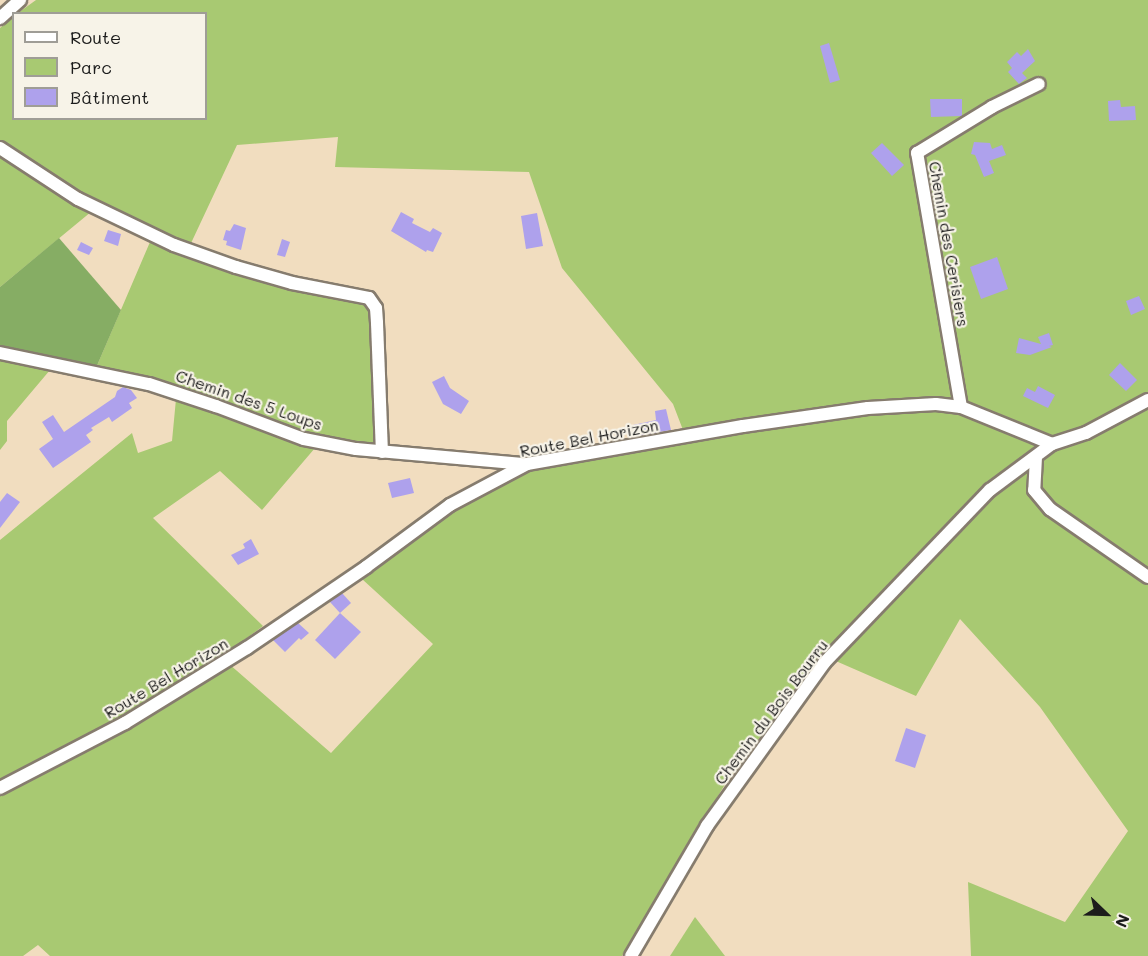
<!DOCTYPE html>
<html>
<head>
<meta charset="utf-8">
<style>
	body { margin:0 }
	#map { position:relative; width:1148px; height:956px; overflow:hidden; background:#f1ddbf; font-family:Mali,sans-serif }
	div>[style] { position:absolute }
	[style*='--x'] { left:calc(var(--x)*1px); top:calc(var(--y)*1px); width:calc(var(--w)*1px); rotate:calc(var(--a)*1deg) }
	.green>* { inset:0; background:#a8c972 }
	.forest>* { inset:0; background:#86ad64 }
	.building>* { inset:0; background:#aea1ec }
	.roads { filter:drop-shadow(2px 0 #867c6e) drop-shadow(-2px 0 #867c6e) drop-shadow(0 2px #867c6e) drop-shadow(0 -2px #867c6e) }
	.minor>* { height:12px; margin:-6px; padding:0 6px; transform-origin:6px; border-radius:6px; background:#fff }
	span { translate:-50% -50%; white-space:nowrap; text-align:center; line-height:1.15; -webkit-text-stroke:4.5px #f7f3e8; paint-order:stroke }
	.street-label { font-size:16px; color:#1c1c1c }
	.legend { position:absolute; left:12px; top:12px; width:195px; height:108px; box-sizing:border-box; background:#f7f3e8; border:2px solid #9f9d96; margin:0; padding:8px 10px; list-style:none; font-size:18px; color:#1c1c1c }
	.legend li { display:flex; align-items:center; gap:12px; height:30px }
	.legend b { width:30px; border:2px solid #9f9d96 }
	.north { position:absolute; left:1076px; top:884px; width:60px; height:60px; -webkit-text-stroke:4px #f7f3e8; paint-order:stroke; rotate:113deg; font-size:16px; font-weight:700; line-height:24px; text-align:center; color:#1c1c1c }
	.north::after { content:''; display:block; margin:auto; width:21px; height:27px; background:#1c1c1c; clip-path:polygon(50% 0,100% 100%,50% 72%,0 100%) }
</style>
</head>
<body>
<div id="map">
	<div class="green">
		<i style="clip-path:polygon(36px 0,1148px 0,1148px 956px,971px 956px,968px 882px,1065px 922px,1128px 831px,1040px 707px,960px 619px,916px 696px,822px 655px,727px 781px,622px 956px,50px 956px,38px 945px,23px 956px,0 956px,0 540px,132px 433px,138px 453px,172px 441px,176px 399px,315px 448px,262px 510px,220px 471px,153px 518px,263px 626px,221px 657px,331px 753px,433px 644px,362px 579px,454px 510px,530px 469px,688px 443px,673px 404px,562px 268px,529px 172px,335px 167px,338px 137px,237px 145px,185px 256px,246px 278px,361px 301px,371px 313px,379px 444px,351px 442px,300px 432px,143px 375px,96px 368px,156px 228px,103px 202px,0 287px,0 158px,6px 150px,0 146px,0 28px,13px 17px,14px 118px,206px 118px,206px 14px,18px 13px)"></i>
		<i style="clip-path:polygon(0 358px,50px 370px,7px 421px,7px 441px,0 450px)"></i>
		<i style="clip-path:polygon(695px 917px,725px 956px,670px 956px)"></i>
	</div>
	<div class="forest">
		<i style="clip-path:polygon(59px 238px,121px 310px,96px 368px,0 345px,0 287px)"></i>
	</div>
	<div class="building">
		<i style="clip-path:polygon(829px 43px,840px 80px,830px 83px,820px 46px)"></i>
		<i style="clip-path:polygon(1028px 49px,1035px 61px,1022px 73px,1027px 78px,1019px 84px,1008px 72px,1012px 68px,1007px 62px,1017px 52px,1021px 56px)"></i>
		<i style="clip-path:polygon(930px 99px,962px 99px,962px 116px,931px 117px)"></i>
		<i style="clip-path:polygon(1120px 100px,1121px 107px,1135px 106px,1136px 120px,1109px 121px,1108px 101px)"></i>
		<i style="clip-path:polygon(974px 142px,990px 143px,992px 149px,1002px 145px,1006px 155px,989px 161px,994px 173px,984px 177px,975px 155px,971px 154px)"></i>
		<i style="clip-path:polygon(882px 143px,904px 165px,892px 176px,871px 153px)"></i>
		<i style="clip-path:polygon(401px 212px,414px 219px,412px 223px,430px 232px,433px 228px,442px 233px,433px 252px,427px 250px,426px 252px,391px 231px)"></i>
		<i style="clip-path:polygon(537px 213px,543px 246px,526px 249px,521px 216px)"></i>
		<i style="clip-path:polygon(234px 224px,246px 228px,241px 250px,226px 245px,227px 241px,223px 240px,226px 230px,230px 231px)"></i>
		<i style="clip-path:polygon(108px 230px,121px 234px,118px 246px,104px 241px)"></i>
		<i style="clip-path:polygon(282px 239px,290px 242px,285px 257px,277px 255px)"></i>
		<i style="clip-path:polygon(81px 242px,93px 248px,89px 255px,77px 250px)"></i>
		<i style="clip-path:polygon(997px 257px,1008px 289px,981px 299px,970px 267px)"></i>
		<i style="clip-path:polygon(1139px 296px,1145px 309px,1131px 315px,1126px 301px)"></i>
		<i style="clip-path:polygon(1049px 333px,1053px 345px,1049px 346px,1052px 347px,1030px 355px,1016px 353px,1019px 338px,1041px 344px,1038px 337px)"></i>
		<i style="clip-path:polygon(1120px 363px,1137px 380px,1126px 391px,1109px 375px)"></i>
		<i style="clip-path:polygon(444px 376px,450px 388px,469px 401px,461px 414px,443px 404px,432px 382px)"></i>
		<i style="clip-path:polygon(1038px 386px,1055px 395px,1048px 408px,1023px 396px,1027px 388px,1035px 392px)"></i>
		<i style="clip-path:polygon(123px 387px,131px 390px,137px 398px,129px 403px,132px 408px,112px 422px,109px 417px,91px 428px,93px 430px,86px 435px,91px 442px,53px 468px,39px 449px,53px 439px,42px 422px,53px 415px,64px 432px,115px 397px,117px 391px)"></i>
		<i style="clip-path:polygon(666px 409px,671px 430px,635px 436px,633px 425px,656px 420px,655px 411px)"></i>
		<i style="clip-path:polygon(410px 478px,414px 493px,392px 498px,388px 483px)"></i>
		<i style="clip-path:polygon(7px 493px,20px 502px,0 528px,0 502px)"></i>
		<i style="clip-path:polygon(251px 539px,259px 554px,238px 565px,231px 555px,245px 548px,243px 544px)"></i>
		<i style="clip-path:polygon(342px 593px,351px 603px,340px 613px,330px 602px)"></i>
		<i style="clip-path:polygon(340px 613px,361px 632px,335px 659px,315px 640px)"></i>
		<i style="clip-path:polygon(298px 623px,309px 633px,301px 640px,299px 638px,285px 652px,273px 640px)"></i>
		<i style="clip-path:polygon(906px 728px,926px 735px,915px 768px,895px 761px)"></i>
	</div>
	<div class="roads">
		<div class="minor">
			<i style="--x:0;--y:18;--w:27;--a:-42"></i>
			<i style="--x:0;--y:148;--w:93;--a:33.2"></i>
			<i style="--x:78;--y:199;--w:106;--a:25.6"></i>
			<i style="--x:174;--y:245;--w:66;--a:19.5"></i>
			<i style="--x:236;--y:267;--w:58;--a:15.9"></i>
			<i style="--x:292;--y:283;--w:78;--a:11"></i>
			<i style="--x:369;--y:298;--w:12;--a:55"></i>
			<i style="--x:376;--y:308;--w:15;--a:86"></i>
			<i style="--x:377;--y:323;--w:129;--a:87.8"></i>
			<i style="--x:0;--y:353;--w:152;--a:11.8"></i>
			<i style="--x:149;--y:384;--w:71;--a:18.2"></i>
			<i style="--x:216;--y:406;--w:94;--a:20.6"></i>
			<i style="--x:304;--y:439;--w:53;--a:10.9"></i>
			<i style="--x:356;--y:449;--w:170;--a:5.1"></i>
			<i style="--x:961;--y:407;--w:258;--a:-99.8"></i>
			<i style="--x:917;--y:153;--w:88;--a:-31.5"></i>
			<i style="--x:992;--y:107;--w:52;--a:-26.1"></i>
			<i style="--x:1036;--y:457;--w:33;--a:93"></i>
			<i style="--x:1034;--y:490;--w:25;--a:50"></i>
			<i style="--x:1050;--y:509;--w:119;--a:34.8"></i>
			<i style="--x:0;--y:788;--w:141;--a:-27.5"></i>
			<i style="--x:125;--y:723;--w:143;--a:-31.6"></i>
			<i style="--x:247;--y:648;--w:144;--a:-34.2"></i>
			<i style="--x:366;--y:567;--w:104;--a:-36.4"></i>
			<i style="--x:450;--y:505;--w:87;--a:-28"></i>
			<i style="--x:527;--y:464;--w:219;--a:-10"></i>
			<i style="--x:743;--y:426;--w:126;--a:-8.2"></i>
			<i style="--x:868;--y:408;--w:68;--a:-3.4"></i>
			<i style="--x:936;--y:404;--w:25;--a:7"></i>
			<i style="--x:961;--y:407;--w:98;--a:22.1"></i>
			<i style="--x:1052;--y:444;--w:36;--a:-18"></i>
			<i style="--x:1086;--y:433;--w:70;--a:-28"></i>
			<i style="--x:631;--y:956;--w:151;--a:-59.7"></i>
			<i style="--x:707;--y:826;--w:201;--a:-54.3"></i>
			<i style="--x:824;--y:663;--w:240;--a:-46.2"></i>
			<i style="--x:990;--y:490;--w:77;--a:-36.6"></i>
		</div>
	</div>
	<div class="street-label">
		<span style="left:949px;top:244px;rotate:80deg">Chemin des Cerisiers</span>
		<span style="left:249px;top:400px;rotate:19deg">Chemin des 5 Loups</span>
		<span style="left:589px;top:438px;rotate:-11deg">Route Bel Horizon</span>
		<span style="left:166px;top:678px;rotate:-31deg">Route Bel Horizon</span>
		<span style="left:771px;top:712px;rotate:-53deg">Chemin du Bois Bourru</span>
	</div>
	<ul class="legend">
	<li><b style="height:8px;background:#fff"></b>Route</li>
	<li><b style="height:16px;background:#a8c972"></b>Parc</li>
	<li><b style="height:16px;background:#aea1ec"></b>Bâtiment</li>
	</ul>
	<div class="north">N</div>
</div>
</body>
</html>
